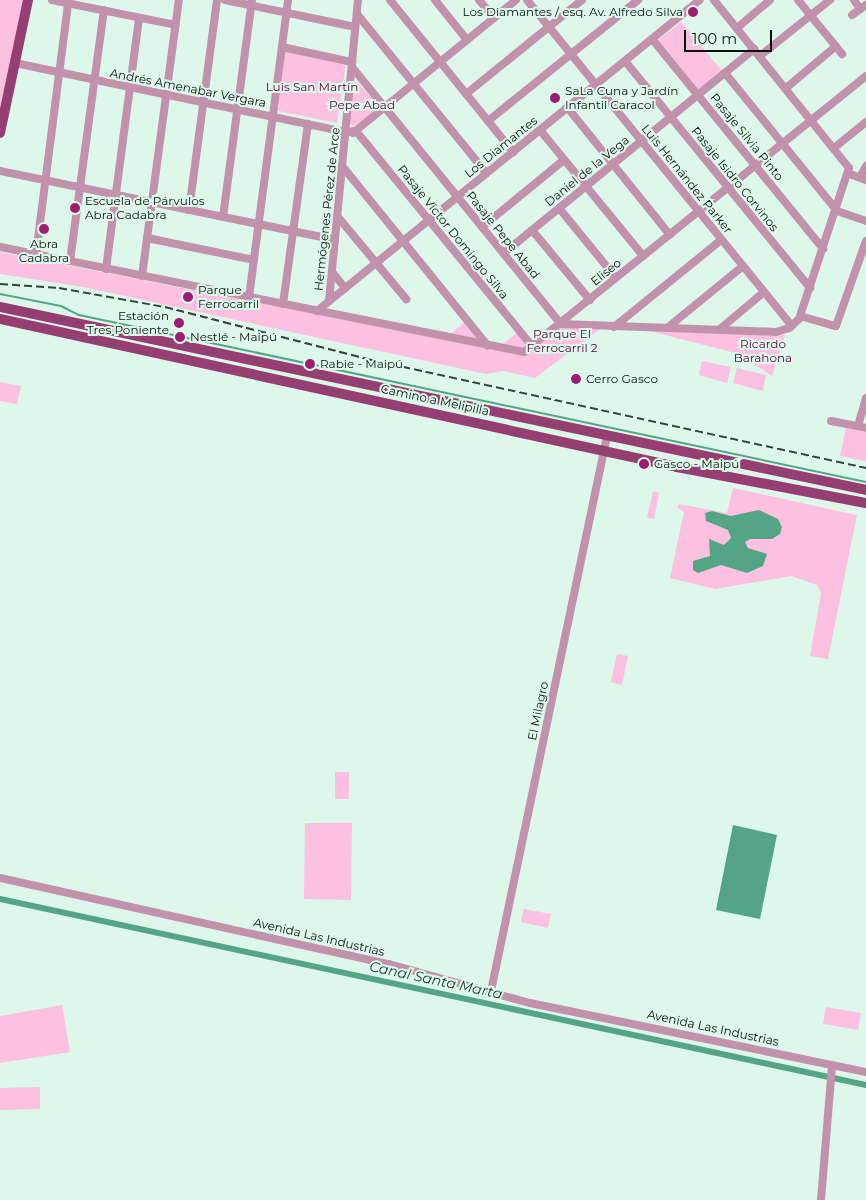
<!DOCTYPE html>
<html>
<head>
<meta charset="utf-8">
<style>
	body { margin:0 }
	#map { position:relative; width:866px; height:1200px; overflow:hidden; background:#def7eb; font-family:Montserrat,sans-serif }
	div>[style] { position:absolute }
	[style*='--x'] { left:calc(var(--x)*1px); top:calc(var(--y)*1px); width:calc(var(--w)*1px); rotate:calc(var(--a)*1deg) }
	.green>* { inset:0; background:#fcc0e0 }
	.water>* { inset:0; background:#54a585 }
	.stream>* { height:2px; margin:-1px; padding:0 1px; transform-origin:1px; border-radius:1px; background:#54a585 }
	.canal>* { height:6px; margin:-3px; padding:0 3px; transform-origin:3px; border-radius:3px; background:#54a585 }
	.minor>* { height:8px; margin:-4px; padding:0 4px; transform-origin:4px; border-radius:4px; background:#c291ab }
	.major>* { height:10px; margin:-5px; padding:0 5px; transform-origin:5px; border-radius:5px; background:#943e72 }
	.rail>* { height:2px; margin-top:-1px; transform-origin:0; background:repeating-linear-gradient(90deg,#36413d 0 8px,transparent 0 12px) }
	.dots>* { width:14px; height:14px; translate:-50% -50%; box-sizing:border-box; border:2px solid #def7eb; border-radius:50% }
	span { translate:-50% -50%; white-space:nowrap; text-align:center; line-height:1.15; -webkit-text-stroke:4px #def7eb; paint-order:stroke }
	.poi-label { font-size:12px; color:#0a120f }
	.right { translate:-100% -50%; text-align:right }
	.left { translate:0 -50%; text-align:left }
	.park-label { font-size:12px; color:#57053d }
	.street-label { font-size:12px; color:#0a120f }
	.water-label { font-size:14px; color:#153a2c; font-style:italic }
	.scale { position:absolute; left:684px; top:30px; width:88px; height:22px; box-sizing:border-box; border:2px solid #0a120f; border-top:0; padding-left:6px; font-size:15px; line-height:18px; white-space:nowrap; color:#0a120f; -webkit-text-stroke:4px #def7eb; paint-order:stroke }
</style>
</head>
<body>
<div id="map">
	<div class="green">
		<i style="clip-path:polygon(0 0,25px 0,0 117px)"></i>
		<i style="clip-path:polygon(681px 22px,723px 72px,698px 92px,657px 41px)"></i>
		<i style="clip-path:polygon(285px 50px,346px 63px,337px 123px,278px 111px)"></i>
		<i style="clip-path:polygon(356px 81px,380px 107px,353px 127px,348px 122px,352px 84px)"></i>
		<i style="clip-path:polygon(0 252px,521px 355px,560px 327px,600px 329px,535px 378px,504px 371px,486px 374px,83px 287px,0 274px)"></i>
		<i style="clip-path:polygon(465px 322px,480px 341px,450px 334px)"></i>
		<i style="clip-path:polygon(650px 331px,785px 335px,772px 376px,739px 354px)"></i>
		<i style="clip-path:polygon(518px 332px,529px 345px,523px 349px,502px 345px)"></i>
		<i style="clip-path:polygon(702px 361px,731px 367px,727px 383px,699px 375px)"></i>
		<i style="clip-path:polygon(737px 368px,766px 375px,763px 391px,733px 383px)"></i>
		<i style="clip-path:polygon(0 382px,21px 386px,17px 404px,0 401px)"></i>
		<i style="clip-path:polygon(846px 428px,866px 432px,866px 461px,840px 456px)"></i>
		<i style="clip-path:polygon(733px 488px,857px 515px,828px 659px,810px 656px,821px 593px,817px 585px,792px 576px,715px 589px,670px 578px,684px 512px,678px 508px,679px 504px,727px 513px)"></i>
		<i style="clip-path:polygon(653px 491px,659px 493px,654px 519px,647px 518px)"></i>
		<i style="clip-path:polygon(617px 654px,628px 656px,622px 685px,611px 682px)"></i>
		<i style="clip-path:polygon(335px 772px,349px 772px,349px 799px,335px 799px)"></i>
		<i style="clip-path:polygon(305px 823px,352px 823px,351px 900px,304px 899px)"></i>
		<i style="clip-path:polygon(524px 909px,551px 914px,548px 928px,521px 922px)"></i>
		<i style="clip-path:polygon(62px 1005px,70px 1052px,0 1063px,0 1016px)"></i>
		<i style="clip-path:polygon(826px 1007px,861px 1013px,858px 1030px,823px 1024px)"></i>
		<i style="clip-path:polygon(40px 1087px,40px 1109px,0 1110px,0 1088px)"></i>
	</div>
	<div class="water">
		<i style="clip-path:polygon(759px 510px,778px 519px,782px 527px,780px 534px,772px 539px,750px 539px,745px 542px,748px 548px,767px 554px,763px 566px,747px 573px,721px 565px,698px 573px,693px 570px,693px 561px,710px 556px,709px 539px,724px 545px,731px 538px,728px 530px,706px 521px,705px 513px,712px 511px,731px 516px)"></i>
		<i style="clip-path:polygon(733px 825px,777px 835px,760px 919px,716px 910px)"></i>
	</div>
	<div class="stream">
		<i style="--x:0;--y:294;--w:62;--a:11.1"></i>
		<i style="--x:61;--y:306;--w:20;--a:27"></i>
		<i style="--x:79;--y:315;--w:805;--a:11.98"></i>
	</div>
	<div class="canal">
		<i style="--x:0;--y:899;--w:886;--a:12.12"></i>
	</div>
	<div class="minor">
		<i style="--x:52;--y:0;--w:126;--a:11.4"></i>
		<i style="--x:225;--y:0;--w:133;--a:11.7"></i>
		<i style="--x:390;--y:0;--w:196;--a:51"></i>
		<i style="--x:435;--y:0;--w:51;--a:51.3"></i>
		<i style="--x:479;--y:0;--w:23;--a:50"></i>
		<i style="--x:527;--y:0;--w:420;--a:50.9"></i>
		<i style="--x:798;--y:0;--w:70;--a:50.8"></i>
		<i style="--x:854;--y:0;--w:11;--a:56"></i>
		<i style="--x:357;--y:14;--w:205;--a:50.9"></i>
		<i style="--x:852;--y:15;--w:17;--a:-36"></i>
		<i style="--x:737;--y:28;--w:43;--a:-40.3"></i>
		<i style="--x:652;--y:39;--w:271;--a:50.8"></i>
		<i style="--x:282;--y:47;--w:72;--a:12.1"></i>
		<i style="--x:760;--y:56;--w:90;--a:-38.7"></i>
		<i style="--x:625;--y:61;--w:293;--a:50.8"></i>
		<i style="--x:15;--y:63;--w:338;--a:11.8"></i>
		<i style="--x:346;--y:132;--w:10;--a:-6"></i>
		<i style="--x:356;--y:131;--w:278;--a:50.7"></i>
		<i style="--x:352;--y:67;--w:331;--a:50.9"></i>
		<i style="--x:725;--y:73;--w:178;--a:50.9"></i>
		<i style="--x:837;--y:211;--w:31;--a:19"></i>
		<i style="--x:786;--y:88;--w:65;--a:-40"></i>
		<i style="--x:466;--y:94;--w:149;--a:-39"></i>
		<i style="--x:567;--y:107;--w:164;--a:51.2"></i>
		<i style="--x:488;--y:121;--w:193;--a:-38.9"></i>
		<i style="--x:540;--y:130;--w:163;--a:50.7"></i>
		<i style="--x:353;--y:133;--w:210;--a:-39.2"></i>
		<i style="--x:834;--y:148;--w:41;--a:-39.1"></i>
		<i style="--x:343;--y:167;--w:230;--a:51"></i>
		<i style="--x:0;--y:171;--w:342;--a:11.6"></i>
		<i style="--x:850;--y:174;--w:17;--a:21"></i>
		<i style="--x:860;--y:177;--w:13;--a:-61"></i>
		<i style="--x:559;--y:208;--w:90;--a:50.8"></i>
		<i style="--x:189;--y:210;--w:212;--a:-82.4"></i>
		<i style="--x:223;--y:217;--w:219;--a:-82.4"></i>
		<i style="--x:338;--y:217;--w:107;--a:50.3"></i>
		<i style="--x:482;--y:227;--w:106;--a:-39.3"></i>
		<i style="--x:532;--y:230;--w:91;--a:50.4"></i>
		<i style="--x:147;--y:238;--w:109;--a:11.6"></i>
		<i style="--x:0;--y:247;--w:534;--a:11.33"></i>
		<i style="--x:524;--y:352;--w:439;--a:-38.9"></i>
		<i style="--x:504;--y:253;--w:323;--a:-39.2"></i>
		<i style="--x:36;--y:254;--w:253;--a:-82.7"></i>
		<i style="--x:70;--y:261;--w:253;--a:-82.3"></i>
		<i style="--x:106;--y:269;--w:253;--a:-82.5"></i>
		<i style="--x:332;--y:272;--w:21;--a:51"></i>
		<i style="--x:142;--y:276;--w:278;--a:-82.4"></i>
		<i style="--x:249;--y:297;--w:300;--a:-82.5"></i>
		<i style="--x:329;--y:301;--w:302;--a:-84.5"></i>
		<i style="--x:283;--y:304;--w:182;--a:-82.1"></i>
		<i style="--x:317;--y:311;--w:493;--a:-39.1"></i>
		<i style="--x:800;--y:316;--w:37;--a:16"></i>
		<i style="--x:836;--y:326;--w:90;--a:-70.6"></i>
		<i style="--x:561;--y:324;--w:215;--a:2.1"></i>
		<i style="--x:776;--y:332;--w:14;--a:-17"></i>
		<i style="--x:789;--y:328;--w:13;--a:-42"></i>
		<i style="--x:799;--y:319;--w:159;--a:-71.7"></i>
		<i style="--x:849;--y:168;--w:216;--a:-128.8"></i>
		<i style="--x:614;--y:327;--w:138;--a:-39.1"></i>
		<i style="--x:667;--y:328;--w:98;--a:-39.2"></i>
		<i style="--x:720;--y:329;--w:57;--a:-40.1"></i>
		<i style="--x:831;--y:421;--w:36;--a:11"></i>
		<i style="--x:858;--y:426;--w:29;--a:-74"></i>
		<i style="--x:0;--y:878;--w:398;--a:12.5"></i>
		<i style="--x:389;--y:964;--w:146;--a:15.5"></i>
		<i style="--x:530;--y:1003;--w:343;--a:11.6"></i>
		<i style="--x:491;--y:991;--w:567;--a:-78.19"></i>
		<i style="--x:821;--y:1200;--w:133;--a:-85.3"></i>
	</div>
	<div class="major">
		<i style="--x:0;--y:133;--w:136;--a:-78.1"></i>
		<i style="--x:0;--y:307;--w:885;--a:11.93"></i>
		<i style="--x:0;--y:319;--w:693;--a:12.33"></i>
		<i style="--x:677;--y:467;--w:192;--a:10.8"></i>
	</div>
	<div class="rail">
		<i style="--x:0;--y:284;--w:59;--a:3.9"></i>
		<i style="--x:59;--y:288;--w:108;--a:10.2"></i>
		<i style="--x:165;--y:307;--w:209;--a:14.4"></i>
		<i style="--x:367;--y:359;--w:511;--a:12.32"></i>
	</div>
	<div class="dots">
		<i style="left:693px;top:12px;background:#9c1c71"></i>
		<i style="left:555px;top:98px;background:#9c1c71"></i>
		<i style="left:75px;top:208px;background:#9c1c71"></i>
		<i style="left:44px;top:229px;background:#9c1c71"></i>
		<i style="left:188px;top:297px;background:#9c1c71"></i>
		<i style="left:179px;top:323px;background:#9c1c71"></i>
		<i style="left:180px;top:337px;background:#9c1c71"></i>
		<i style="left:310px;top:364px;background:#9c1c71"></i>
		<i style="left:576px;top:379px;background:#9c1c71"></i>
		<i style="left:644px;top:464px;background:#9c1c71"></i>
	</div>
	<div class="poi-label">
		<span class="right" style="left:683px;top:12px">Los Diamantes / esq. Av. Alfredo Silva</span>
		<span class="left" style="left:565px;top:98px">SaLa Cuna y Jardín<br>Infantil Caracol</span>
		<span class="left" style="left:85px;top:208px">Escuela de Párvulos<br>Abra Cadabra</span>
		<span style="left:44px;top:251px">Abra<br>Cadabra</span>
		<span class="left" style="left:198px;top:297px">Parque<br>Ferrocarril</span>
		<span class="right" style="left:169px;top:323px">Estación<br>Tres Poniente</span>
		<span class="left" style="left:190px;top:337px">Nestlé - Maipú</span>
		<span class="left" style="left:320px;top:364px">Rabie - Maipú</span>
		<span class="left" style="left:586px;top:379px">Cerro Gasco</span>
		<span class="left" style="left:654px;top:464px">Gasco - Maipú</span>
	</div>
	<div class="park-label">
		<span style="left:312px;top:87px">Luis San Martín</span>
		<span style="left:362px;top:105px">Pepe Abad</span>
		<span style="left:562px;top:341px">Parque El<br>Ferrocarril 2</span>
		<span style="left:763px;top:351px">Ricardo<br>Barahona</span>
	</div>
	<div class="street-label">
		<span style="left:188px;top:88px;rotate:11deg">Andrés Amenabar Vergara</span>
		<span style="left:747px;top:137px;rotate:51deg">Pasaje Silvia Pinto</span>
		<span style="left:501px;top:147px;rotate:-39deg">Los Diamantes</span>
		<span style="left:587px;top:171px;rotate:-39deg">Daniel de la Vega</span>
		<span style="left:687px;top:179px;rotate:51deg">Luis Hernández Parker</span>
		<span style="left:735px;top:179px;rotate:51deg">Pasaje Isidro Corvinos</span>
		<span style="left:327px;top:209px;rotate:-84deg">Hermógenes Pérez de Arce</span>
		<span style="left:453px;top:232px;rotate:51deg">Pasaje Víctor Domingo Silva</span>
		<span style="left:503px;top:235px;rotate:51deg">Pasaje Pepe Abad</span>
		<span style="left:606px;top:272px;rotate:-39deg">Eliseo</span>
		<span style="left:435px;top:400px;rotate:12deg">Camino a Melipilla</span>
		<span style="left:538px;top:711px;rotate:-78deg">El Milagro</span>
		<span style="left:319px;top:937px;rotate:13deg">Avenida Las Industrias</span>
		<span style="left:713px;top:1028px;rotate:12deg">Avenida Las Industrias</span>
	</div>
	<div class="water-label">
		<span style="left:436px;top:980px;rotate:12deg">Canal Santa Marta</span>
	</div>
	<div class="scale">100 m</div>
</div>
</body>
</html>
